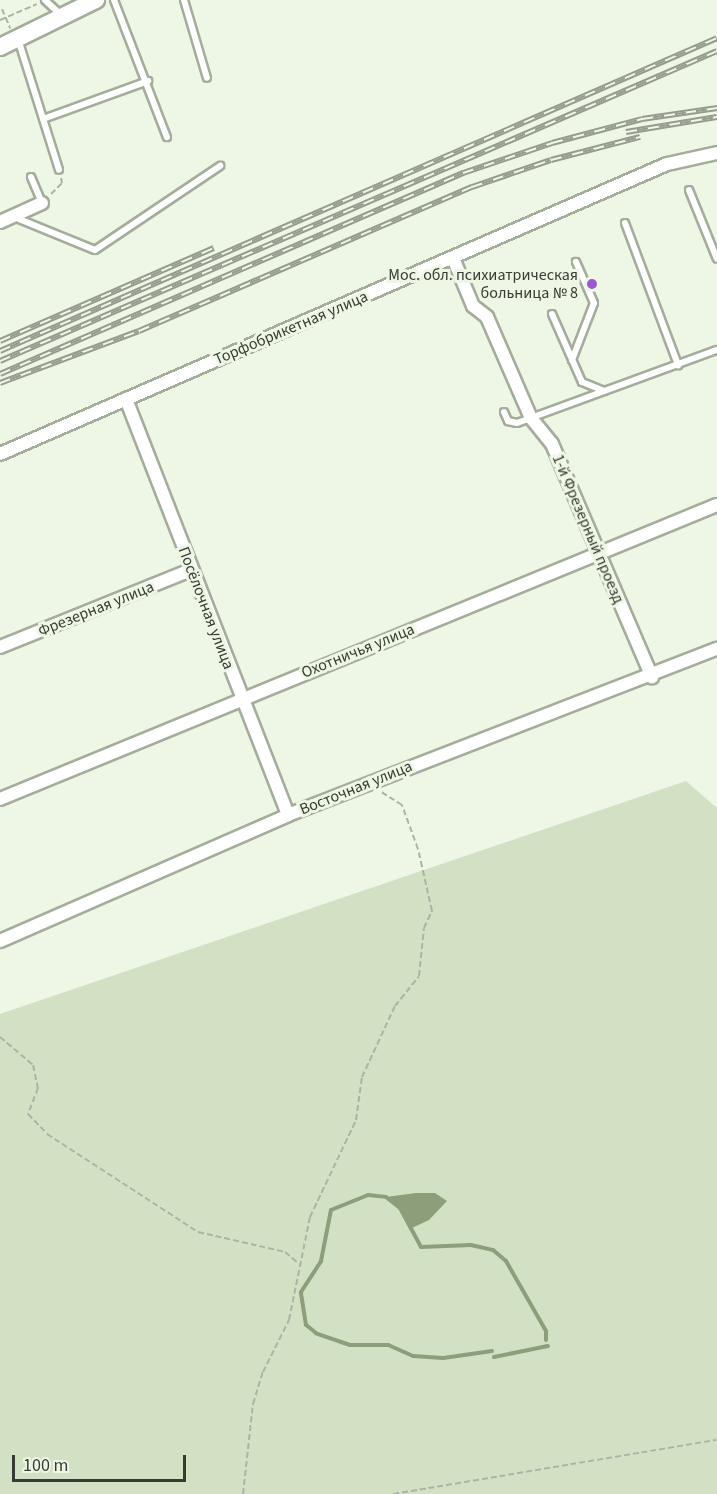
<!DOCTYPE html>
<html>
<head>
<meta charset="utf-8">
<style>
	body { margin:0 }
	#map { position:relative; width:717px; height:1494px; overflow:hidden; background:#eef7e5; font-family:"Source Sans 3",sans-serif }
	div>[style] { position:absolute }
	[style*='--x'] { left:calc(var(--x)*1px); top:calc(var(--y)*1px); width:calc(var(--w)*1px); rotate:calc(var(--a)*1deg) }
	.green>* { inset:0; background:#d2e1c3 }
	.water>* { inset:0; background:#8d9e7a }
	.stream>* { height:4px; margin:-2px; padding:0 2px; transform-origin:2px; border-radius:2px; background:#8d9e7a }
	.path>* { height:2px; margin-top:-1px; transform-origin:0; background:repeating-linear-gradient(90deg,#acb3a5 0 6px,transparent 0 9px) }
	.roads { filter:drop-shadow(2px 0 #a4ad9b) drop-shadow(-2px 0 #a4ad9b) drop-shadow(0 2px #a4ad9b) drop-shadow(0 -2px #a4ad9b) }
	.service>* { height:6px; margin:-3px; padding:0 3px; transform-origin:3px; border-radius:3px; background:#fff }
	.minor>* { height:12px; margin:-6px; padding:0 6px; transform-origin:6px; border-radius:6px; background:#fff }
	.tertiary>* { height:16px; margin:-8px; padding:0 8px; transform-origin:8px; border-radius:8px; background:#fff }
	.rail>* { height:6px; margin-top:-3px; transform-origin:0; background:repeating-linear-gradient(90deg,#eef7e5 0 11px,#959c8f 0 22px); box-sizing:border-box; border-block:2px solid #959c8f }
	.dots>* { width:16px; height:16px; translate:-50% -50%; box-sizing:border-box; border:3px solid #eef7e5; border-radius:50% }
	span { translate:-50% -50%; white-space:nowrap; text-align:center; line-height:1.15; -webkit-text-stroke:6px #eef7e5; paint-order:stroke }
	.poi-label { font-size:16px; color:#373b33 }
	.right { translate:-100% -50%; text-align:right }
	.street-label { font-size:16px; color:#373b33 }
	.scale { position:absolute; left:12px; top:1455px; width:174px; height:27px; box-sizing:border-box; border:3px solid #373b33; border-top:0; padding-left:8px; font-size:18px; line-height:21px; white-space:nowrap; color:#373b33; -webkit-text-stroke:4px #eef7e5; paint-order:stroke }
</style>
</head>
<body>
<div id="map">
	<div class="green">
		<i style="clip-path:polygon(686px 781px,717px 808px,717px 1494px,0 1494px,0 1014px)"></i>
	</div>
	<div class="water">
		<i style="clip-path:polygon(416px 1193px,435px 1193px,447px 1201px,429px 1220px,412px 1228px,400px 1208px,386px 1197px)"></i>
	</div>
	<div class="stream">
		<i style="--x:492;--y:1351;--w:49;--a:171.9"></i>
		<i style="--x:443;--y:1358;--w:30;--a:-176"></i>
		<i style="--x:413;--y:1356;--w:27;--a:-156"></i>
		<i style="--x:388;--y:1345;--w:38;--a:180"></i>
		<i style="--x:350;--y:1345;--w:36;--a:-161"></i>
		<i style="--x:316;--y:1333;--w:13;--a:-141"></i>
		<i style="--x:306;--y:1325;--w:33;--a:-99"></i>
		<i style="--x:301;--y:1292;--w:37;--a:-57"></i>
		<i style="--x:321;--y:1261;--w:52;--a:-78.9"></i>
		<i style="--x:331;--y:1210;--w:40;--a:-22"></i>
		<i style="--x:368;--y:1195;--w:18;--a:6"></i>
		<i style="--x:386;--y:1197;--w:18;--a:38"></i>
		<i style="--x:400;--y:1208;--w:44;--a:61.7"></i>
		<i style="--x:421;--y:1247;--w:50;--a:-2.3"></i>
		<i style="--x:471;--y:1245;--w:23;--a:13"></i>
		<i style="--x:493;--y:1250;--w:17;--a:40"></i>
		<i style="--x:506;--y:1261;--w:81;--a:60.3"></i>
		<i style="--x:546;--y:1331;--w:9;--a:90"></i>
		<i style="--x:494;--y:1357;--w:55;--a:-11.5"></i>
	</div>
	<div class="path">
		<i style="--x:2;--y:9;--w:21;--a:67"></i>
		<i style="--x:0;--y:20;--w:40;--a:-23.4"></i>
		<i style="--x:51;--y:194;--w:16;--a:-45"></i>
		<i style="--x:62;--y:183;--w:5;--a:-101"></i>
		<i style="--x:0;--y:1037;--w:43;--a:40.3"></i>
		<i style="--x:33;--y:1065;--w:24;--a:78"></i>
		<i style="--x:38;--y:1088;--w:28;--a:111"></i>
		<i style="--x:28;--y:1114;--w:28;--a:46"></i>
		<i style="--x:47;--y:1134;--w:180;--a:33"></i>
		<i style="--x:198;--y:1232;--w:89;--a:12.9"></i>
		<i style="--x:285;--y:1252;--w:17;--a:40"></i>
		<i style="--x:243;--y:1494;--w:91;--a:-83.7"></i>
		<i style="--x:253;--y:1404;--w:34;--a:-73"></i>
		<i style="--x:263;--y:1372;--w:58;--a:-63.4"></i>
		<i style="--x:289;--y:1320;--w:105;--a:-78.5"></i>
		<i style="--x:310;--y:1217;--w:107;--a:-64.6"></i>
		<i style="--x:356;--y:1120;--w:43;--a:-82.1"></i>
		<i style="--x:362;--y:1077;--w:78;--a:-65.1"></i>
		<i style="--x:395;--y:1006;--w:38;--a:-51"></i>
		<i style="--x:419;--y:976;--w:48;--a:-84.1"></i>
		<i style="--x:424;--y:928;--w:19;--a:-65"></i>
		<i style="--x:432;--y:911;--w:64;--a:-102.7"></i>
		<i style="--x:418;--y:849;--w:47;--a:-110"></i>
		<i style="--x:402;--y:805;--w:26;--a:-148"></i>
		<i style="--x:393;--y:1494;--w:328;--a:-9.5"></i>
	</div>
	<div class="roads">
		<div class="service">
			<i style="--x:45;--y:0;--w:23;--a:43"></i>
			<i style="--x:114;--y:0;--w:147;--a:68.9"></i>
			<i style="--x:184;--y:0;--w:81;--a:73.6"></i>
			<i style="--x:18;--y:39;--w:137;--a:72.6"></i>
			<i style="--x:43;--y:119;--w:112;--a:-19.9"></i>
			<i style="--x:31;--y:177;--w:28;--a:67"></i>
			<i style="--x:689;--y:190;--w:74;--a:67.9"></i>
			<i style="--x:14;--y:217;--w:87;--a:22.2"></i>
			<i style="--x:95;--y:250;--w:151;--a:-33.9"></i>
			<i style="--x:625;--y:223;--w:152;--a:69.5"></i>
			<i style="--x:552;--y:314;--w:74;--a:66.2"></i>
			<i style="--x:582;--y:382;--w:24;--a:22"></i>
			<i style="--x:572;--y:360;--w:61;--a:-68.9"></i>
			<i style="--x:594;--y:303;--w:45;--a:-113.7"></i>
			<i style="--x:504;--y:412;--w:10;--a:66"></i>
			<i style="--x:508;--y:421;--w:9;--a:13"></i>
			<i style="--x:517;--y:423;--w:213;--a:-20.1"></i>
		</div>
		<div class="minor">
			<i style="--x:0;--y:222;--w:46;--a:-24.3"></i>
			<i style="--x:453;--y:258;--w:52;--a:67.4"></i>
			<i style="--x:473;--y:306;--w:18;--a:38"></i>
			<i style="--x:487;--y:317;--w:110;--a:66.5"></i>
			<i style="--x:531;--y:418;--w:33;--a:51"></i>
			<i style="--x:552;--y:444;--w:254;--a:66.8"></i>
			<i style="--x:126;--y:399;--w:446;--a:68.7"></i>
			<i style="--x:0;--y:454;--w:727;--a:-23.5"></i>
			<i style="--x:667;--y:164;--w:51;--a:-12.4"></i>
			<i style="--x:0;--y:647;--w:206;--a:-22"></i>
			<i style="--x:0;--y:799;--w:775;--a:-22.3"></i>
			<i style="--x:0;--y:941;--w:314;--a:-23.6"></i>
			<i style="--x:288;--y:815;--w:460;--a:-21.2"></i>
		</div>
		<div class="tertiary">
			<i style="--x:0;--y:47;--w:107;--a:-26.1"></i>
		</div>
	</div>
	<div class="rail">
		<i style="--x:626;--y:132;--w:92;--a:-9.4"></i>
		<i style="--x:0;--y:341;--w:233;--a:-23.5"></i>
		<i style="--x:0;--y:351;--w:782;--a:-23.58"></i>
		<i style="--x:0;--y:361;--w:781;--a:-23.38"></i>
		<i style="--x:0;--y:374;--w:505;--a:-23.47"></i>
		<i style="--x:463;--y:173;--w:94;--a:-18.6"></i>
		<i style="--x:552;--y:143;--w:93;--a:-14.9"></i>
		<i style="--x:642;--y:119;--w:76;--a:-8.3"></i>
		<i style="--x:0;--y:383;--w:148;--a:-20.5"></i>
		<i style="--x:139;--y:331;--w:363;--a:-23.4"></i>
		<i style="--x:472;--y:187;--w:83;--a:-18.9"></i>
		<i style="--x:551;--y:160;--w:92;--a:-14.5"></i>
	</div>
	<div class="dots">
		<i style="left:592px;top:284px;background:#9d5acf"></i>
	</div>
	<div class="poi-label">
		<span class="right" style="left:578px;top:284px">Мос. обл. психиатрическая<br>больница № 8</span>
	</div>
	<div class="street-label">
		<span style="left:291px;top:328px;rotate:-23deg">Торфобрикетная улица</span>
		<span style="left:588px;top:529px;rotate:67deg">1-й Фрезерный проезд</span>
		<span style="left:206px;top:608px;rotate:69deg">Посёлочная улица</span>
		<span style="left:96px;top:609px;rotate:-22deg">Фрезерная улица</span>
		<span style="left:358px;top:651px;rotate:-22deg">Охотничья улица</span>
		<span style="left:356px;top:788px;rotate:-22deg">Восточная улица</span>
	</div>
	<div class="scale">100 m</div>
</div>
</body>
</html>
